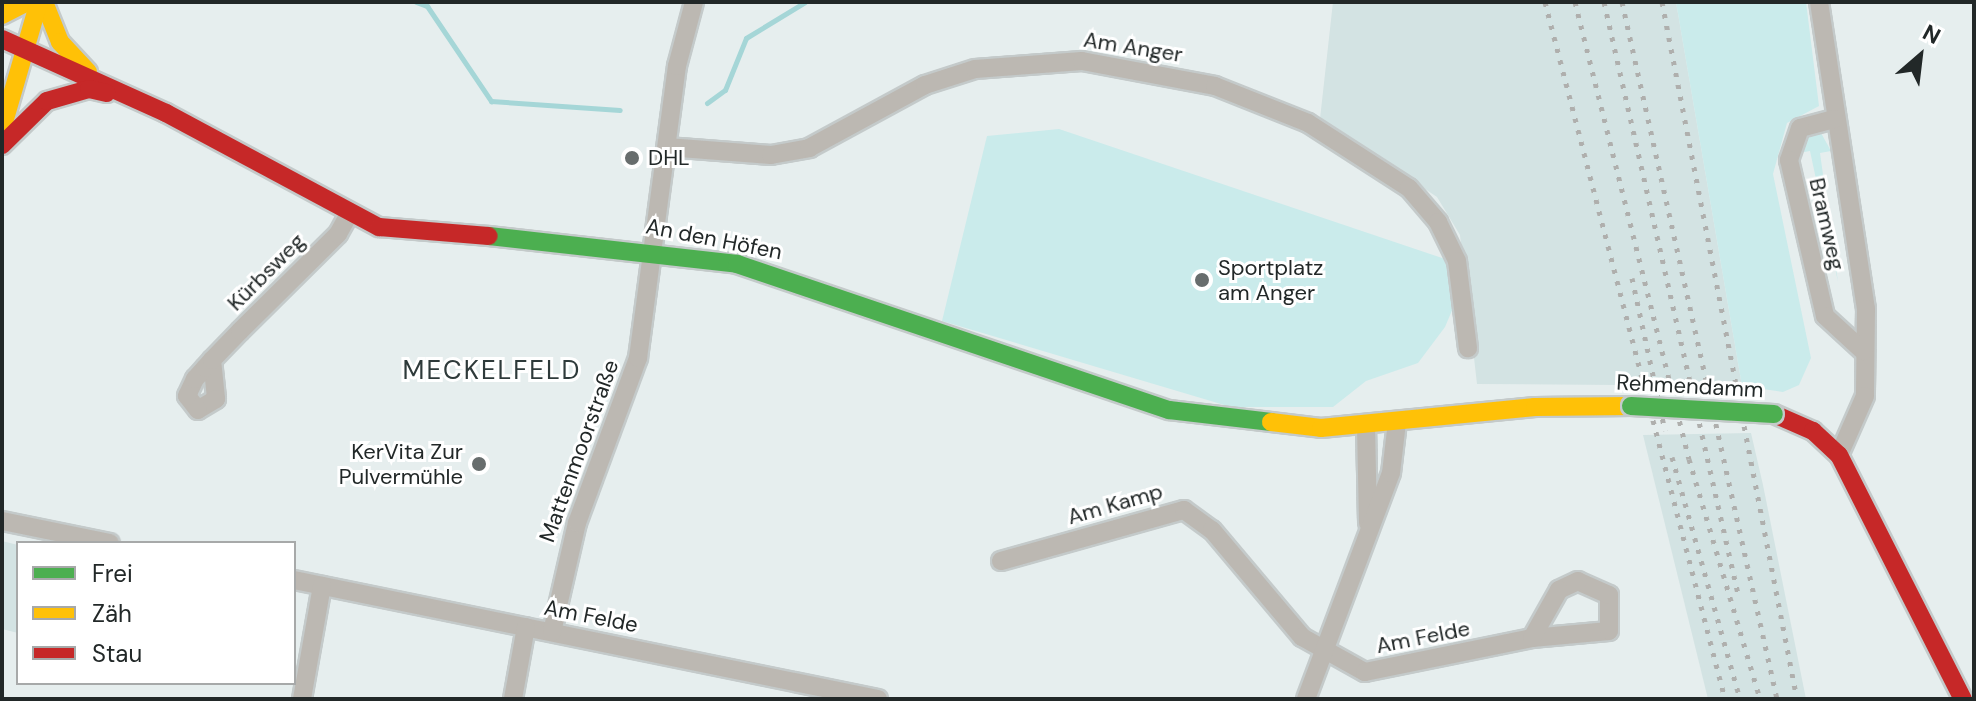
<!DOCTYPE html>
<html>
<head>
<meta charset="utf-8">
<style>
	body { margin:0 }
	#map { position:relative; width:1976px; height:701px; overflow:hidden; background:#e6eeee; font-family:"DM Sans",sans-serif }
	div>[style] { position:absolute }
	[style*='--x'] { left:calc(var(--x)*1px); top:calc(var(--y)*1px); width:calc(var(--w)*1px); rotate:calc(var(--a)*1deg) }
	.built>* { inset:0; background:#d3e3e3 }
	.green>* { inset:0; background:#caebeb }
	.stream>* { height:5px; margin:-2.5px; padding:0 2.5px; transform-origin:2.5px; border-radius:2.5px; background:#a5d6d7 }
	.roads { filter:drop-shadow(2px 0 #c4caca) drop-shadow(-2px 0 #c4caca) drop-shadow(0 2px #c4caca) drop-shadow(0 -2px #c4caca) }
	.street>* { height:18px; margin:-9px; padding:0 9px; transform-origin:9px; border-radius:9px; background:#bcb8b2 }
	.fast>* { height:18px; margin:-9px; padding:0 9px; transform-origin:9px; border-radius:9px; background:#4caf50 }
	.slow>* { height:18px; margin:-9px; padding:0 9px; transform-origin:9px; border-radius:9px; background:#ffc107 }
	.jam>* { height:18px; margin:-9px; padding:0 9px; transform-origin:9px; border-radius:9px; background:#c62828 }
	.rail>* { height:5px; margin-top:-2.5px; transform-origin:0; background:repeating-linear-gradient(90deg,#afafad 0 4px,transparent 0 12px) }
	.bridges { filter:drop-shadow(2px 0 #c4caca) drop-shadow(-2px 0 #c4caca) drop-shadow(0 2px #c4caca) drop-shadow(0 -2px #c4caca) }
	.fast-bridge>* { height:18px; margin:-9px; padding:0 9px; transform-origin:9px; border-radius:9px; background:#4caf50 }
	.dots>* { width:22px; height:22px; translate:-50% -50%; box-sizing:border-box; border:4px solid #fff; border-radius:50% }
	span { translate:-50% -50%; white-space:nowrap; text-align:center; line-height:1.15; -webkit-text-stroke:6px #fff; paint-order:stroke }
	.street-label { font-size:22px; color:#222828 }
	.poi-label { font-size:22px; color:#222828 }
	.left { translate:0 -50%; text-align:left }
	.right { translate:-100% -50%; text-align:right }
	.quarter-label { font-size:26px; color:#2e3a3a; letter-spacing:2px }
	.frame { position:absolute; inset:0; border:4px solid #222828; pointer-events:none }
	.legend { position:absolute; left:16px; top:541px; width:280px; height:144px; box-sizing:border-box; background:#fff; border:2px solid #a7a9a9; margin:0; padding:10px 14px; list-style:none; font-size:24px; color:#222828 }
	.legend li { display:flex; align-items:center; gap:16px; height:40px }
	.legend b { width:40px; border:2px solid #a7a9a9 }
	.north { position:absolute; left:1880px; top:16px; width:80px; height:80px; -webkit-text-stroke:6px #fff; paint-order:stroke; rotate:28deg; font-size:22px; font-weight:700; line-height:32px; text-align:center; color:#222828 }
	.north::after { content:''; display:block; margin:auto; width:28px; height:36px; background:#222828; clip-path:polygon(50% 0,100% 100%,50% 72%,0 100%) }
</style>
</head>
<body>
<div id="map">
	<div class="built">
		<i style="clip-path:polygon(1333px 2px,1676px 2px,1742px 386px,1477px 384px,1460px 235px,1437px 197px,1320px 119px)"></i>
		<i style="clip-path:polygon(1751px 433px,1763px 485px,1806px 699px,1708px 699px,1643px 435px)"></i>
		<i style="clip-path:polygon(2px 541px,18px 545px,18px 633px,2px 629px)"></i>
	</div>
	<div class="green">
		<i style="clip-path:polygon(1676px 2px,1806px 2px,1819px 106px,1787px 123px,1773px 174px,1811px 358px,1799px 385px,1783px 392px,1742px 386px)"></i>
		<i style="clip-path:polygon(1059px 129px,1448px 260px,1456px 301px,1445px 327px,1418px 363px,1366px 381px,1333px 407px,1231px 407px,942px 321px,987px 136px)"></i>
		<i style="clip-path:polygon(1821px 133px,1831px 151px,1820px 153px,1838px 282px,1810px 151px,1799px 153px,1805px 137px)"></i>
	</div>
	<div class="stream">
		<i style="--x:416;--y:2;--w:12;--a:20"></i>
		<i style="--x:427;--y:6;--w:115;--a:56"></i>
		<i style="--x:491;--y:101;--w:129;--a:4"></i>
		<i style="--x:707;--y:103;--w:22;--a:-36"></i>
		<i style="--x:725;--y:90;--w:56;--a:-68"></i>
		<i style="--x:746;--y:38;--w:69;--a:-31.4"></i>
	</div>
	<div class="roads">
		<div class="street">
			<i style="--x:1819;--y:2;--w:311;--a:81.3"></i>
			<i style="--x:1866;--y:309;--w:87;--a:90.7"></i>
			<i style="--x:1865;--y:396;--w:64;--a:113.8"></i>
			<i style="--x:1834;--y:119;--w:35;--a:165"></i>
			<i style="--x:1800;--y:128;--w:34;--a:109"></i>
			<i style="--x:1789;--y:160;--w:160;--a:77"></i>
			<i style="--x:1825;--y:316;--w:52;--a:42.6"></i>
			<i style="--x:667;--y:147;--w:104;--a:4.4"></i>
			<i style="--x:771;--y:155;--w:39;--a:-10"></i>
			<i style="--x:809;--y:148;--w:132;--a:-28.5"></i>
			<i style="--x:925;--y:85;--w:52;--a:-17.7"></i>
			<i style="--x:975;--y:69;--w:107;--a:-4.3"></i>
			<i style="--x:1082;--y:61;--w:135;--a:10.6"></i>
			<i style="--x:1215;--y:86;--w:100;--a:21.7"></i>
			<i style="--x:1308;--y:123;--w:120;--a:32.8"></i>
			<i style="--x:1409;--y:188;--w:45;--a:49.5"></i>
			<i style="--x:1438;--y:222;--w:43;--a:64"></i>
			<i style="--x:1457;--y:261;--w:88;--a:82.8"></i>
			<i style="--x:212;--y:360;--w:39;--a:84"></i>
			<i style="--x:216;--y:399;--w:21;--a:149"></i>
			<i style="--x:198;--y:410;--w:18;--a:-128"></i>
			<i style="--x:187;--y:396;--w:19;--a:-65"></i>
			<i style="--x:195;--y:379;--w:15;--a:-48"></i>
			<i style="--x:205;--y:368;--w:11;--a:-49"></i>
			<i style="--x:212;--y:360;--w:40;--a:-46"></i>
			<i style="--x:240;--y:331;--w:138;--a:-44.7"></i>
			<i style="--x:338;--y:234;--w:23;--a:-61"></i>
			<i style="--x:1366;--y:426;--w:97;--a:88.8"></i>
			<i style="--x:2;--y:521;--w:110;--a:11.5"></i>
			<i style="--x:1001;--y:561;--w:190;--a:-15.6"></i>
			<i style="--x:1184;--y:510;--w:34;--a:36"></i>
			<i style="--x:1212;--y:530;--w:140;--a:49.9"></i>
			<i style="--x:1302;--y:637;--w:72;--a:29.1"></i>
			<i style="--x:1365;--y:672;--w:170;--a:-11.5"></i>
			<i style="--x:1532;--y:638;--w:77;--a:-5.2"></i>
			<i style="--x:1609;--y:631;--w:36;--a:-90"></i>
			<i style="--x:1609;--y:595;--w:34;--a:-156"></i>
			<i style="--x:1578;--y:581;--w:21;--a:155"></i>
			<i style="--x:1559;--y:590;--w:55;--a:119.4"></i>
			<i style="--x:294;--y:580;--w:596;--a:11.52"></i>
			<i style="--x:552;--y:632;--w:112;--a:-77.1"></i>
			<i style="--x:577;--y:523;--w:176;--a:-69.7"></i>
			<i style="--x:638;--y:358;--w:295;--a:-82.4"></i>
			<i style="--x:677;--y:66;--w:66;--a:-75.1"></i>
			<i style="--x:302;--y:699;--w:115;--a:-80"></i>
			<i style="--x:513;--y:699;--w:73;--a:-79.8"></i>
			<i style="--x:1306;--y:699;--w:241;--a:-69.4"></i>
			<i style="--x:1391;--y:473;--w:51;--a:-83.3"></i>
		</div>
		<div class="fast">
			<i style="--x:489;--y:236;--w:250;--a:6.4"></i>
			<i style="--x:737;--y:264;--w:456;--a:18.7"></i>
			<i style="--x:1169;--y:410;--w:103;--a:6.7"></i>
		</div>
		<div class="slow">
			<i style="--x:44;--y:2;--w:43;--a:68.2"></i>
			<i style="--x:60;--y:42;--w:41;--a:47"></i>
			<i style="--x:2;--y:15;--w:28;--a:-27"></i>
			<i style="--x:2;--y:129;--w:132;--a:-73.8"></i>
			<i style="--x:1271;--y:422;--w:50;--a:6.8"></i>
			<i style="--x:1321;--y:428;--w:215;--a:-5.6"></i>
			<i style="--x:1535;--y:407;--w:96;--a:-0.6"></i>
		</div>
		<div class="jam">
			<i style="--x:2;--y:39;--w:180;--a:24.3"></i>
			<i style="--x:166;--y:113;--w:242;--a:28.2"></i>
			<i style="--x:379;--y:227;--w:110;--a:4.7"></i>
			<i style="--x:2;--y:145;--w:63;--a:-44.4"></i>
			<i style="--x:47;--y:101;--w:44;--a:-15.9"></i>
			<i style="--x:89;--y:89;--w:18;--a:13"></i>
			<i style="--x:1774;--y:414;--w:43;--a:23.6"></i>
			<i style="--x:1813;--y:431;--w:35;--a:43"></i>
			<i style="--x:1839;--y:455;--w:274;--a:63.1"></i>
		</div>
	</div>
	<div class="rail">
		<i style="--x:1545;--y:2;--w:720;--a:75.52"></i>
		<i style="--x:1575;--y:2;--w:471;--a:76"></i>
		<i style="--x:1689;--y:459;--w:250;--a:73.5"></i>
		<i style="--x:1604;--y:2;--w:611;--a:77.24"></i>
		<i style="--x:1622;--y:2;--w:714;--a:77.46"></i>
		<i style="--x:1662;--y:2;--w:710;--a:79.04"></i>
		<i style="--x:1632;--y:278;--w:156;--a:77.8"></i>
		<i style="--x:1672;--y:457;--w:251;--a:74.3"></i>
	</div>
	<div class="bridges">
		<div class="fast-bridge">
			<i style="--x:1631;--y:406;--w:143;--a:3.2"></i>
		</div>
	</div>
	<div class="dots">
		<i style="left:632px;top:158px;background:#676d6d"></i>
		<i style="left:1202px;top:280px;background:#676d6d"></i>
		<i style="left:479px;top:464px;background:#676d6d"></i>
	</div>
	<div class="street-label">
		<span style="left:1133px;top:47px;rotate:9deg">Am Anger</span>
		<span style="left:1827px;top:224px;rotate:77deg">Bramweg</span>
		<span style="left:714px;top:239px;rotate:11deg">An den Höfen</span>
		<span style="left:266px;top:272px;rotate:-45deg">Kürbsweg</span>
		<span style="left:1690px;top:386px;rotate:3deg">Rehmendamm</span>
		<span style="left:579px;top:451px;rotate:-70deg">Mattenmoorstraße</span>
		<span style="left:1115px;top:504px;rotate:-16deg">Am Kamp</span>
		<span style="left:591px;top:616px;rotate:11deg">Am Felde</span>
		<span style="left:1423px;top:637px;rotate:-11deg">Am Felde</span>
	</div>
	<div class="poi-label">
		<span class="left" style="left:648px;top:158px">DHL</span>
		<span class="left" style="left:1218px;top:280px">Sportplatz<br>am Anger</span>
		<span class="right" style="left:463px;top:464px">KerVita Zur<br>Pulvermühle</span>
	</div>
	<div class="quarter-label">
		<span style="left:492px;top:371px">MECKELFELD</span>
	</div>
	<div class="frame"></div>
	<ul class="legend">
	<li><b style="height:10px;background:#4caf50"></b>Frei</li>
	<li><b style="height:10px;background:#ffc107"></b>Zäh</li>
	<li><b style="height:10px;background:#c62828"></b>Stau</li>
	</ul>
	<div class="north">N</div>
</div>
</body>
</html>
